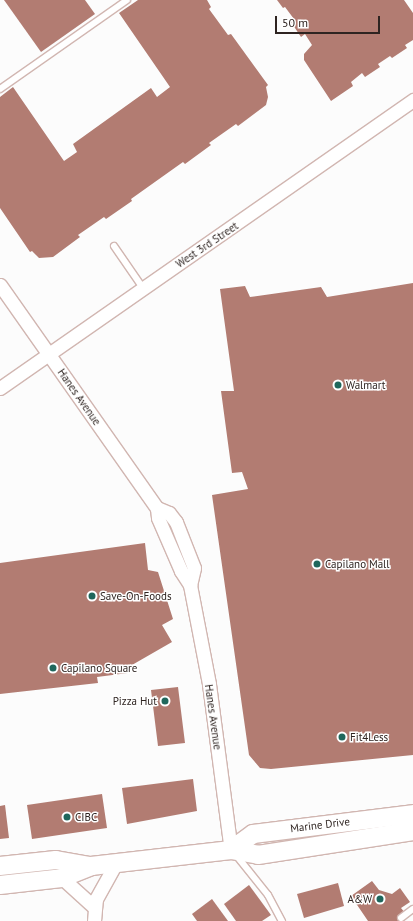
<!DOCTYPE html>
<html>
<head>
<meta charset="utf-8">
<style>
	body { margin:0 }
	#map { position:relative; width:413px; height:921px; overflow:hidden; background:#fcfcfc; font-family:"PT Sans",sans-serif }
	div>[style] { position:absolute }
	[style*='--x'] { left:calc(var(--x)*1px); top:calc(var(--y)*1px); width:calc(var(--w)*1px); rotate:calc(var(--a)*1deg) }
	.building>* { inset:0; background:#b27c72 }
	.roads { filter:drop-shadow(1px 0 #d1b6b1) drop-shadow(-1px 0 #d1b6b1) drop-shadow(0 1px #d1b6b1) drop-shadow(0 -1px #d1b6b1) }
	.service>* { height:6px; margin:-3px; padding:0 3px; transform-origin:3px; border-radius:3px; background:#fff }
	.minor>* { height:13px; margin:-6.5px; padding:0 6.5px; transform-origin:6.5px; border-radius:6.5px; background:#fff }
	.secondary>* { height:18px; margin:-9px; padding:0 9px; transform-origin:9px; border-radius:9px; background:#fff }
	.dots>* { width:11px; height:11px; translate:-50% -50%; box-sizing:border-box; border:2px solid #fff; border-radius:50% }
	span { translate:-50% -50%; white-space:nowrap; text-align:center; line-height:1.15; -webkit-text-stroke:3px #fff; paint-order:stroke }
	.street-label { font-size:11px; color:#2e2421 }
	.poi-label { font-size:11px; color:#2e2421 }
	.left { translate:0 -50%; text-align:left }
	.right { translate:-100% -50%; text-align:right }
	.scale { position:absolute; left:275px; top:16px; width:105px; height:18px; box-sizing:border-box; border:2px solid #2e2421; border-top:0; padding-left:5px; font-size:12px; line-height:14px; white-space:nowrap; color:#2e2421; -webkit-text-stroke:3px #fff; paint-order:stroke }
</style>
</head>
<body>
<div id="map">
	<div class="building">
		<i style="clip-path:polygon(4px 0,85px 0,95px 14px,41px 52px)"></i>
		<i style="clip-path:polygon(138px 0,207px 0,211px 7px,209px 9px,228px 35px,231px 34px,268px 85px,266px 87px,268px 97px,266px 105px,238px 126px,236px 124px,209px 143px,211px 145px,185px 164px,183px 162px,131px 199px,132px 201px,106px 219px,104px 217px,78px 235px,80px 237px,53px 257px,39px 258px,32px 251px,30px 252px,0 208px,0 97px,13px 87px,64px 161px,77px 152px,73px 144px,151px 88px,157px 97px,170px 87px,119px 13px)"></i>
		<i style="clip-path:polygon(277px 0,404px 0,413px 13px,413px 40px,405px 45px,407px 48px,392px 58px,390px 56px,378px 64px,380px 67px,365px 77px,362px 73px,351px 82px,353px 86px,331px 101px,304px 60px,304px 54px,312px 45px,305px 34px,301px 37px,291px 22px,294px 19px,285px 7px,283px 8px)"></i>
		<i style="clip-path:polygon(413px 283px,413px 755px,271px 769px,260px 768px,249px 755px,212px 495px,248px 489px,242px 472px,232px 473px,221px 391px,234px 391px,220px 289px,245px 286px,250px 297px,321px 287px,327px 297px)"></i>
		<i style="clip-path:polygon(145px 543px,148px 570px,158px 572px,173px 619px,162px 625px,172px 642px,132px 665px,127px 665px,128px 673px,97px 677px,98px 683px,0 694px,0 563px)"></i>
		<i style="clip-path:polygon(178px 687px,185px 743px,158px 746px,151px 690px)"></i>
		<i style="clip-path:polygon(193px 779px,197px 811px,127px 824px,122px 788px)"></i>
		<i style="clip-path:polygon(102px 794px,107px 828px,32px 839px,27px 805px)"></i>
		<i style="clip-path:polygon(5px 805px,9px 838px,0 839px,0 806px)"></i>
		<i style="clip-path:polygon(372px 881px,379px 890px,392px 894px,400px 888px,410px 902px,401px 908px,405px 913px,400px 916px,403px 921px,368px 921px,351px 896px)"></i>
		<i style="clip-path:polygon(338px 883px,344px 906px,304px 918px,297px 894px)"></i>
		<i style="clip-path:polygon(249px 885px,271px 915px,262px 921px,236px 921px,224px 904px)"></i>
		<i style="clip-path:polygon(212px 899px,228px 921px,197px 921px,192px 914px)"></i>
	</div>
	<div class="roads">
		<div class="service">
			<i style="--x:0;--y:89;--w:155;--a:-35"></i>
			<i style="--x:114;--y:246;--w:51;--a:55.4"></i>
			<i style="--x:236;--y:855;--w:51;--a:51.3"></i>
			<i style="--x:268;--y:895;--w:30;--a:62"></i>
			<i style="--x:401;--y:918;--w:15;--a:-37"></i>
		</div>
		<div class="minor">
			<i style="--x:0;--y:285;--w:273;--a:54.9"></i>
			<i style="--x:157;--y:508;--w:13;--a:23"></i>
			<i style="--x:169;--y:513;--w:11;--a:52"></i>
			<i style="--x:176;--y:522;--w:49;--a:68.6"></i>
			<i style="--x:194;--y:568;--w:17;--a:103"></i>
			<i style="--x:0;--y:388;--w:504;--a:-34.89"></i>
			<i style="--x:157;--y:508;--w:10;--a:84"></i>
			<i style="--x:158;--y:518;--w:58;--a:66.5"></i>
			<i style="--x:181;--y:571;--w:17;--a:57"></i>
			<i style="--x:190;--y:585;--w:101;--a:79.1"></i>
			<i style="--x:209;--y:684;--w:167;--a:82.5"></i>
			<i style="--x:62;--y:878;--w:43;--a:42.2"></i>
			<i style="--x:94;--y:921;--w:22;--a:-85"></i>
			<i style="--x:96;--y:899;--w:41;--a:-60.9"></i>
		</div>
		<div class="secondary">
			<i style="--x:231;--y:850;--w:27;--a:-36"></i>
			<i style="--x:253;--y:834;--w:161;--a:-7.1"></i>
			<i style="--x:0;--y:866;--w:56;--a:-6.1"></i>
			<i style="--x:56;--y:860;--w:36;--a:10"></i>
			<i style="--x:0;--y:885;--w:62;--a:-6.4"></i>
			<i style="--x:62;--y:878;--w:31;--a:-22"></i>
			<i style="--x:91;--y:866;--w:141;--a:-6.5"></i>
			<i style="--x:231;--y:850;--w:27;--a:10"></i>
			<i style="--x:258;--y:855;--w:157;--a:-8.8"></i>
		</div>
	</div>
	<div class="dots">
		<i style="left:338px;top:385px;background:#1f675c"></i>
		<i style="left:317px;top:564px;background:#1f675c"></i>
		<i style="left:92px;top:596px;background:#1f675c"></i>
		<i style="left:53px;top:668px;background:#1f675c"></i>
		<i style="left:165px;top:701px;background:#1f675c"></i>
		<i style="left:342px;top:737px;background:#1f675c"></i>
		<i style="left:67px;top:817px;background:#1f675c"></i>
		<i style="left:380px;top:899px;background:#1f675c"></i>
	</div>
	<div class="street-label">
		<span style="left:207px;top:245px;rotate:-34deg">West 3rd Street</span>
		<span style="left:79px;top:397px;rotate:55deg">Hanes Avenue</span>
		<span style="left:213px;top:717px;rotate:82deg">Hanes Avenue</span>
		<span style="left:320px;top:825px;rotate:-7deg">Marine Drive</span>
	</div>
	<div class="poi-label">
		<span class="left" style="left:346px;top:385px">Walmart</span>
		<span class="left" style="left:325px;top:564px">Capilano Mall</span>
		<span class="left" style="left:100px;top:596px">Save-On-Foods</span>
		<span class="left" style="left:61px;top:668px">Capilano Square</span>
		<span class="right" style="left:157px;top:701px">Pizza Hut</span>
		<span class="left" style="left:350px;top:737px">Fit4Less</span>
		<span class="left" style="left:75px;top:817px">CIBC</span>
		<span class="right" style="left:372px;top:899px">A&amp;W</span>
	</div>
	<div class="scale">50 m</div>
</div>
</body>
</html>
